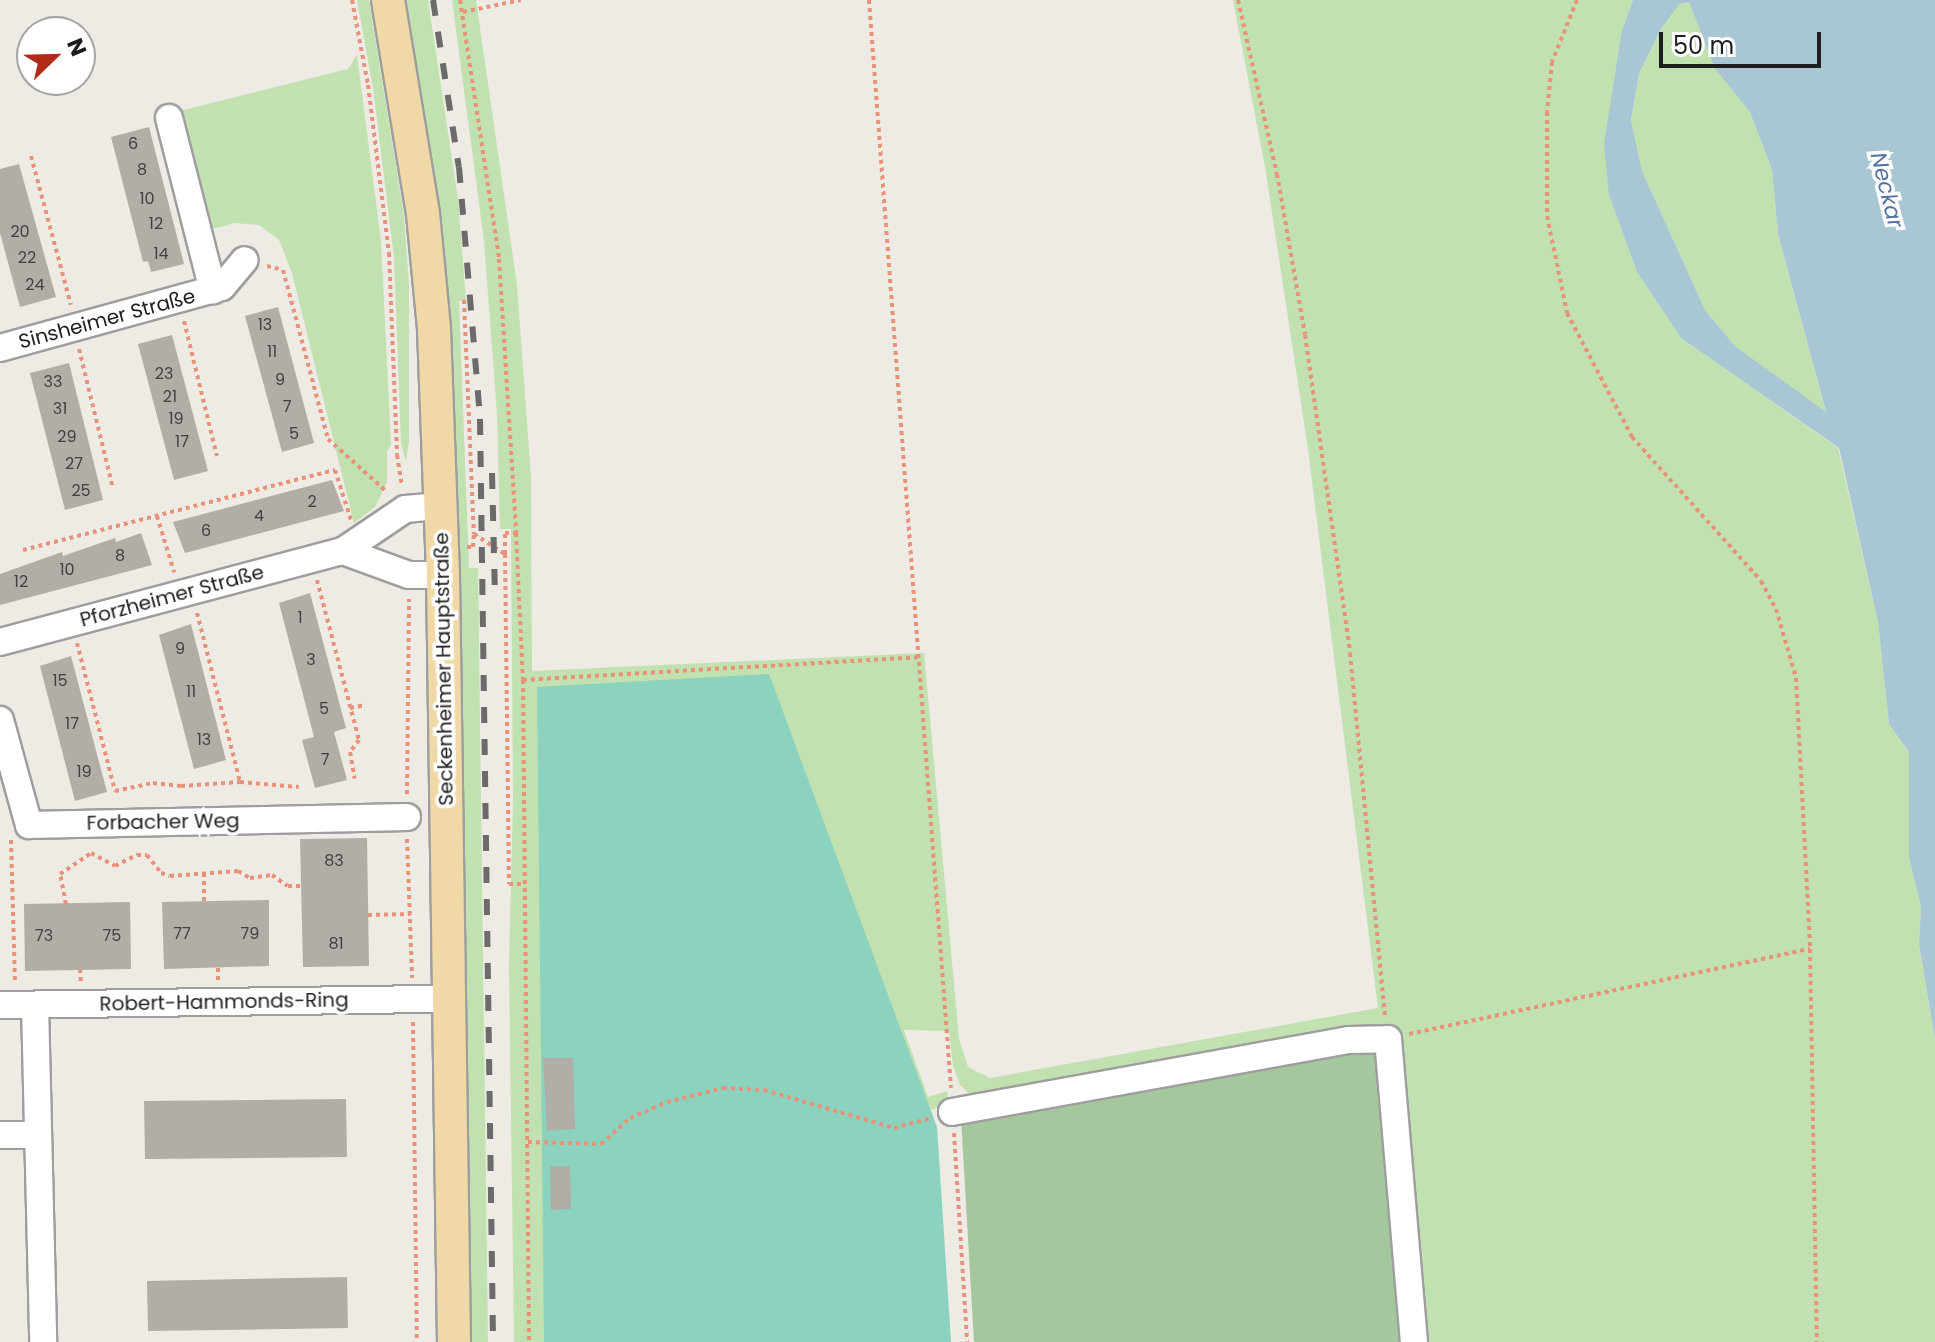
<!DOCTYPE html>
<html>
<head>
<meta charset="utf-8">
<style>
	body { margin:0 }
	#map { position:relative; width:1935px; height:1342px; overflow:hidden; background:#edebe4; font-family:Poppins,sans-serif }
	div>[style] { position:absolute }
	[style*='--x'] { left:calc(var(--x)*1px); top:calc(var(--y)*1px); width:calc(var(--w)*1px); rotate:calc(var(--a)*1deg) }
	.grass>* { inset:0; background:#c2e1b0 }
	.forest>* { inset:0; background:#a5c79e }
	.pitch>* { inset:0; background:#8bd2bf }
	.water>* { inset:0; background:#a9c6d5 }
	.building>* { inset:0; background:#b1ada7 }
	.path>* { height:4px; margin-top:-2px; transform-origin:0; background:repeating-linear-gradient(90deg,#e8927a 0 4px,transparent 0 8px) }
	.roads { filter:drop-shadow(2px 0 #9e9e9e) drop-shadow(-2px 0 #9e9e9e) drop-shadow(0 2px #9e9e9e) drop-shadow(0 -2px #9e9e9e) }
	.minor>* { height:26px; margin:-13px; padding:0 13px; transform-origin:13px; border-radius:13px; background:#fff }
	.major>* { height:32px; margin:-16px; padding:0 16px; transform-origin:16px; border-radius:16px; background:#f0d9a6 }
	.rail>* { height:6px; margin-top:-3px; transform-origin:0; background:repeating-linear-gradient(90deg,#6b6b6b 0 16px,transparent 0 32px) }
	span { translate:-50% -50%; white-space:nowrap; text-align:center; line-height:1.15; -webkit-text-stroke:7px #fff; paint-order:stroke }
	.number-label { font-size:16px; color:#424140 }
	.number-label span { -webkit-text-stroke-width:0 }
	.street-label { font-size:20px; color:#1d1d1d }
	.water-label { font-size:22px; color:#5672a0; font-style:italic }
	.north { position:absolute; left:16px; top:16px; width:80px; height:80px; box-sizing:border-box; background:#fff; border:2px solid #a5a5a5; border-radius:50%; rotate:67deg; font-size:22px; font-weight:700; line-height:32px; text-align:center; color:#1d1d1d }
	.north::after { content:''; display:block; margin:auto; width:28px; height:36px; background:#b12b19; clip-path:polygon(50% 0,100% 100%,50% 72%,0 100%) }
	.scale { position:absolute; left:1659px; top:32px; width:162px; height:36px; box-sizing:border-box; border:4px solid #1d1d1d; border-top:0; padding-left:10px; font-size:24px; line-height:28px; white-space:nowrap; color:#1d1d1d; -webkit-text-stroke:6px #fff; paint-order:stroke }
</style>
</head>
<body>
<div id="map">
	<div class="grass">
		<i style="clip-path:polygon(357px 0,369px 0,404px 215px,409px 285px,409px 441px,406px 462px,401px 444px,394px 257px,373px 88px)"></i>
		<i style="clip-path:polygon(402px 0,428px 0,458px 199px,466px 300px,459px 301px,469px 568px,478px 568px,488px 1342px,471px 1342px,451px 348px,438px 218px)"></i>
		<i style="clip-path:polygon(452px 0,476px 0,517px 285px,531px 477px,532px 671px,924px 653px,959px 1039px,968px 1067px,990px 1078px,1378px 1008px,1308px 449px,1265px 167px,1233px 0,1633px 0,1622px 30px,1609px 195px,1637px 272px,1681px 338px,1838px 448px,1878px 622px,1889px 724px,1909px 752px,1909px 857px,1921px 907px,1919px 944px,1935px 1040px,1935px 1342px,1408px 1342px,1381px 1030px,972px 1096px,960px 1085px,953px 1066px,949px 1031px,904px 1030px,928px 1097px,947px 1091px,949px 1104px,899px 1120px,588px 1342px,514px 1342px,509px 968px,513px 798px,511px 529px,500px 529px,497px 414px,484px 241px)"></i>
		<i style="clip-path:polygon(1689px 2px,1715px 69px,1750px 112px,1772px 170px,1778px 234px,1826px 413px,1735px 346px,1705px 310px,1642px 171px,1631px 121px,1639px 74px,1661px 29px,1679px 3px)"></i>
		<i style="clip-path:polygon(357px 55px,381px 241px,391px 445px,387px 452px,387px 482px,375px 507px,354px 523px,292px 273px,279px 240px,259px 225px,234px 223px,207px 231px,176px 112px,348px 69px)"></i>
	</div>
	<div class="forest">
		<i style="clip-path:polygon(1364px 1047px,1376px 1054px,1386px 1073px,1408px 1342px,974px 1342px,961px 1118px)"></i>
	</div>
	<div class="pitch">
		<i style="clip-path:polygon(769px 674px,937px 1127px,951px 1342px,544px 1342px,537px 687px)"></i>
	</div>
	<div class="water">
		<i style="clip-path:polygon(evenodd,1633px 0,1935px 0,1935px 1040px,1919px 944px,1921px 907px,1909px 857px,1909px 752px,1889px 724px,1878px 622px,1839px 448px,1681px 338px,1637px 272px,1609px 195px,1604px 144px,1622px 30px,1633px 0,1689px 2px,1715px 69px,1750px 112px,1772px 170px,1778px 234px,1826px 412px,1735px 346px,1705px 310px,1642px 171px,1631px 120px,1639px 74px,1661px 29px,1679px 4px,1689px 2px)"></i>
	</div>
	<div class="building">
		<i style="clip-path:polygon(149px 127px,184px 264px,151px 272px,148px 261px,143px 262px,111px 137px)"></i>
		<i style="clip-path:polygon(19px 164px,56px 297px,20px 307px,0 233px,0 169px)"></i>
		<i style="clip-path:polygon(278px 307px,314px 443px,282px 452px,245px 316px)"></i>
		<i style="clip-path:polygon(172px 335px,208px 471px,174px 480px,138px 344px)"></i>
		<i style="clip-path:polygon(69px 363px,103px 500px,65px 510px,30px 373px)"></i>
		<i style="clip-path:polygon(332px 480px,344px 511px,185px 553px,173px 522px)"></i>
		<i style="clip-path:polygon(141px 533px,152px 565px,0 605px,0 574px,62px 552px,63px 556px,115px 538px,116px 542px)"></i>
		<i style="clip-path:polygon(310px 593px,346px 728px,334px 732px,347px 780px,315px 788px,302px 740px,314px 737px,279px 603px)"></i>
		<i style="clip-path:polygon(191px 624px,226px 760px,194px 769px,159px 635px)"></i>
		<i style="clip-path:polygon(71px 656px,107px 792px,75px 801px,40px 666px)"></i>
		<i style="clip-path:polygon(367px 838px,369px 966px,303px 967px,300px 839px)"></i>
		<i style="clip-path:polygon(269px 900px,269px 966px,164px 969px,162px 902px)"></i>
		<i style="clip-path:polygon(130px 902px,131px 969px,25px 971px,24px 904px)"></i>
		<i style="clip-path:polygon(543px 1058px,573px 1058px,575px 1129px,547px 1131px)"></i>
		<i style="clip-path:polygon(346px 1099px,347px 1157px,145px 1159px,144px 1101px)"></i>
		<i style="clip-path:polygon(550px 1166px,570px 1166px,571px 1209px,551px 1210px)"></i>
		<i style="clip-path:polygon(347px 1277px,348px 1328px,148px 1331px,147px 1281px)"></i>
	</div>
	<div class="path">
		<i style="--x:352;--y:0;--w:86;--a:79.3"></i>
		<i style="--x:368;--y:85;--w:169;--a:82.9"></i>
		<i style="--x:389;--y:253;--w:202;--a:87.7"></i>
		<i style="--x:397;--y:455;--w:31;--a:81"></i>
		<i style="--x:460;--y:0;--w:262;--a:81.4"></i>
		<i style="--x:499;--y:259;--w:275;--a:86.4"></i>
		<i style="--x:516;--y:533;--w:147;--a:87.3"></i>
		<i style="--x:523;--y:680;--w:662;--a:89.48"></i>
		<i style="--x:869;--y:0;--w:1091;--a:85.69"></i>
		<i style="--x:1238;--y:0;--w:178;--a:77.4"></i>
		<i style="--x:1277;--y:174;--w:163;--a:80.1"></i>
		<i style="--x:1305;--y:335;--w:321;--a:81.9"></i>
		<i style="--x:1350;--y:653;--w:365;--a:84.5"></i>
		<i style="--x:1577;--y:0;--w:67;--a:112"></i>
		<i style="--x:1552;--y:62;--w:50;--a:95.7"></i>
		<i style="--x:1547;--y:112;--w:104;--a:90"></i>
		<i style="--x:1547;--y:216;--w:99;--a:78.3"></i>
		<i style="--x:1567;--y:313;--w:140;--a:62.3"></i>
		<i style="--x:1632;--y:437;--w:193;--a:48.1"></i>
		<i style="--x:1761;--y:581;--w:32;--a:62"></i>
		<i style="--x:1776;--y:609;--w:72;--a:73.8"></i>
		<i style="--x:1796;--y:678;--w:271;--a:87"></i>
		<i style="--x:1810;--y:949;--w:393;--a:89"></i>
		<i style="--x:463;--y:12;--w:59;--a:-11.7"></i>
		<i style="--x:31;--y:156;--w:154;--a:75"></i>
		<i style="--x:267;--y:266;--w:16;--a:14"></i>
		<i style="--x:283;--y:270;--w:175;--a:75.1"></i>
		<i style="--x:328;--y:439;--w:79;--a:41.9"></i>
		<i style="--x:464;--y:300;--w:234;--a:87.6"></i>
		<i style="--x:184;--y:321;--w:139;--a:76.3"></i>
		<i style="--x:79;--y:349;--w:143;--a:76.3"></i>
		<i style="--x:157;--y:516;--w:59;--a:73.1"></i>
		<i style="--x:467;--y:547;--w:6;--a:0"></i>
		<i style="--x:473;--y:547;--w:13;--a:-86"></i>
		<i style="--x:474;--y:534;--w:37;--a:33"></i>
		<i style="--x:505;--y:554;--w:330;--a:89.3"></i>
		<i style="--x:509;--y:884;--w:14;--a:0"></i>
		<i style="--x:23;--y:550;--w:322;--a:-14.4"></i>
		<i style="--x:335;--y:470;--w:52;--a:72.3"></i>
		<i style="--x:505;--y:554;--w:21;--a:-90"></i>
		<i style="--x:505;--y:533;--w:11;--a:0"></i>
		<i style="--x:317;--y:580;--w:165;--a:75.3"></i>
		<i style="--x:359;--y:740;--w:15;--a:127"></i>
		<i style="--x:350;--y:752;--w:27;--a:80"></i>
		<i style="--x:197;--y:613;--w:174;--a:75.7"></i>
		<i style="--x:77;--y:643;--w:153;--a:75.6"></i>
		<i style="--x:115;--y:791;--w:39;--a:-12"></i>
		<i style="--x:153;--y:783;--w:28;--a:6"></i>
		<i style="--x:181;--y:786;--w:59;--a:-3.9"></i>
		<i style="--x:240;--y:782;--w:59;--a:4.8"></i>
		<i style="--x:523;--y:680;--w:395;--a:-3.3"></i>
		<i style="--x:350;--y:708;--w:16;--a:-11"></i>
		<i style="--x:407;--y:794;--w:195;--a:-89.4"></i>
		<i style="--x:407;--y:839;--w:139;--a:87.9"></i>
		<i style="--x:11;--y:840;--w:143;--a:88.4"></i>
		<i style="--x:204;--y:901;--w:28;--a:-90"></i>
		<i style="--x:66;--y:904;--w:31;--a:-101"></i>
		<i style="--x:60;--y:874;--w:37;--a:-34"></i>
		<i style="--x:91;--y:853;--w:27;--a:28"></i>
		<i style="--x:115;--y:866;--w:25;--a:-27"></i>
		<i style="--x:137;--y:855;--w:10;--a:0"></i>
		<i style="--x:147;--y:855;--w:23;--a:52"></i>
		<i style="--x:161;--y:873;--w:9;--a:18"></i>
		<i style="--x:170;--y:876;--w:68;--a:-4.2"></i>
		<i style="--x:238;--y:871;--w:14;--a:30"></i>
		<i style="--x:250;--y:878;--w:22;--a:-8"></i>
		<i style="--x:272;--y:875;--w:19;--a:35"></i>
		<i style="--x:288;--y:886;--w:13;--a:0"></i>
		<i style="--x:368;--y:915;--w:42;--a:-1.4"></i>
		<i style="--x:80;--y:969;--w:13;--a:86"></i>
		<i style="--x:218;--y:980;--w:13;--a:-90"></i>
		<i style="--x:413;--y:1022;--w:320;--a:89.3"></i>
		<i style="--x:1409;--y:1034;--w:410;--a:-12"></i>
		<i style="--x:954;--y:1133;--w:209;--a:86.4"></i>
		<i style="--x:528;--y:1142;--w:73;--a:1.6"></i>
		<i style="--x:601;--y:1144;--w:39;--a:-42"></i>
		<i style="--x:630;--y:1118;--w:40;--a:-23.4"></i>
		<i style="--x:667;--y:1102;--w:58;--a:-14"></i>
		<i style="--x:723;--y:1088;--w:41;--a:2.8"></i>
		<i style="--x:764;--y:1090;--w:135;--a:16.3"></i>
		<i style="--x:894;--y:1128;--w:38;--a:-15"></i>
	</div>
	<div class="roads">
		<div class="minor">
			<i style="--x:169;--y:118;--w:178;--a:75.7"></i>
			<i style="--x:0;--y:348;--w:230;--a:-15.4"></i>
			<i style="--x:222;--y:287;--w:35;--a:-50"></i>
			<i style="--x:343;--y:551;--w:70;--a:20"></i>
			<i style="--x:409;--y:575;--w:34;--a:0"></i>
			<i style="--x:0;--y:642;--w:355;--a:-14.9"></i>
			<i style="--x:343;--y:551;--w:75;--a:-34.1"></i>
			<i style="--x:405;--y:509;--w:36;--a:-5"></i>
			<i style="--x:0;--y:720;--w:109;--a:74.6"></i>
			<i style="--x:29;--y:825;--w:378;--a:-1.2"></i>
			<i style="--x:0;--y:1005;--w:447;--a:-0.8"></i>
			<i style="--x:35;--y:1005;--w:337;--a:88.6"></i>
			<i style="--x:952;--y:1112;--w:403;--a:-10.3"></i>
			<i style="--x:1349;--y:1040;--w:39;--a:-1"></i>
			<i style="--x:1388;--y:1039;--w:304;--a:85.1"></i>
			<i style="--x:0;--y:1135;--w:38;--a:0"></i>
		</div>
		<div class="major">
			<i style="--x:388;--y:0;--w:217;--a:80.7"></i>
			<i style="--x:423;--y:214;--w:116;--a:84.5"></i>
			<i style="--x:434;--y:329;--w:246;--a:87.9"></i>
			<i style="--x:443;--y:575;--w:767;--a:89.18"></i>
		</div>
	</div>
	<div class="rail">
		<i style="--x:433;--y:0;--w:169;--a:81.2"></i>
		<i style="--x:459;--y:167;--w:253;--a:85.2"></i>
		<i style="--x:480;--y:419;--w:923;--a:89.19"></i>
		<i style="--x:492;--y:473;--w:120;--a:88.6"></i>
	</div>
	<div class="number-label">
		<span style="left:133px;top:144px">6</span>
		<span style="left:142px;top:170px">8</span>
		<span style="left:147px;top:199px">10</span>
		<span style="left:156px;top:224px">12</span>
		<span style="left:20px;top:232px">20</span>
		<span style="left:161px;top:254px">14</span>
		<span style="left:27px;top:258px">22</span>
		<span style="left:35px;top:285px">24</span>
		<span style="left:265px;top:325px">13</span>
		<span style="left:272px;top:352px">11</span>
		<span style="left:164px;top:374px">23</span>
		<span style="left:280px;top:380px">9</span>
		<span style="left:53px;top:382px">33</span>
		<span style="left:170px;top:397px">21</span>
		<span style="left:287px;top:407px">7</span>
		<span style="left:60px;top:409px">31</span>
		<span style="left:176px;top:419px">19</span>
		<span style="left:294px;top:434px">5</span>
		<span style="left:67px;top:437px">29</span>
		<span style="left:182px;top:442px">17</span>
		<span style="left:74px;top:464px">27</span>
		<span style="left:81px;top:491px">25</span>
		<span style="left:312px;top:502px">2</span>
		<span style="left:259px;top:516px">4</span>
		<span style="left:206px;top:531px">6</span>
		<span style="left:120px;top:556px">8</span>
		<span style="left:67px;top:570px">10</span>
		<span style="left:21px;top:582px">12</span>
		<span style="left:300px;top:618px">1</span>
		<span style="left:180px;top:649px">9</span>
		<span style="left:311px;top:660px">3</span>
		<span style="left:60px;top:681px">15</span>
		<span style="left:191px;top:692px">11</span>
		<span style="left:324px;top:709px">5</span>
		<span style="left:72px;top:724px">17</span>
		<span style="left:204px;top:740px">13</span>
		<span style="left:325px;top:760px">7</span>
		<span style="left:84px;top:772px">19</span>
		<span style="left:334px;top:861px">83</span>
		<span style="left:182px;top:934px">77</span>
		<span style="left:250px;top:934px">79</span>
		<span style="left:44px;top:936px">73</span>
		<span style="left:112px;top:936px">75</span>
		<span style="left:336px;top:944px">81</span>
	</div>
	<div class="street-label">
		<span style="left:107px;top:319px;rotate:-15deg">Sinsheimer Straße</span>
		<span style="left:172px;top:596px;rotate:-15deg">Pforzheimer Straße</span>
		<span style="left:444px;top:669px;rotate:-91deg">Seckenheimer Hauptstraße</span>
		<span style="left:163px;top:822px;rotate:-1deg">Forbacher Weg</span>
		<span style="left:224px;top:1002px;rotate:-1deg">Robert-Hammonds-Ring</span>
	</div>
	<div class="water-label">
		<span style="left:1887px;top:190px;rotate:76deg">Neckar</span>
	</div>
	<div class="north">N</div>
	<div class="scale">50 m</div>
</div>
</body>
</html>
